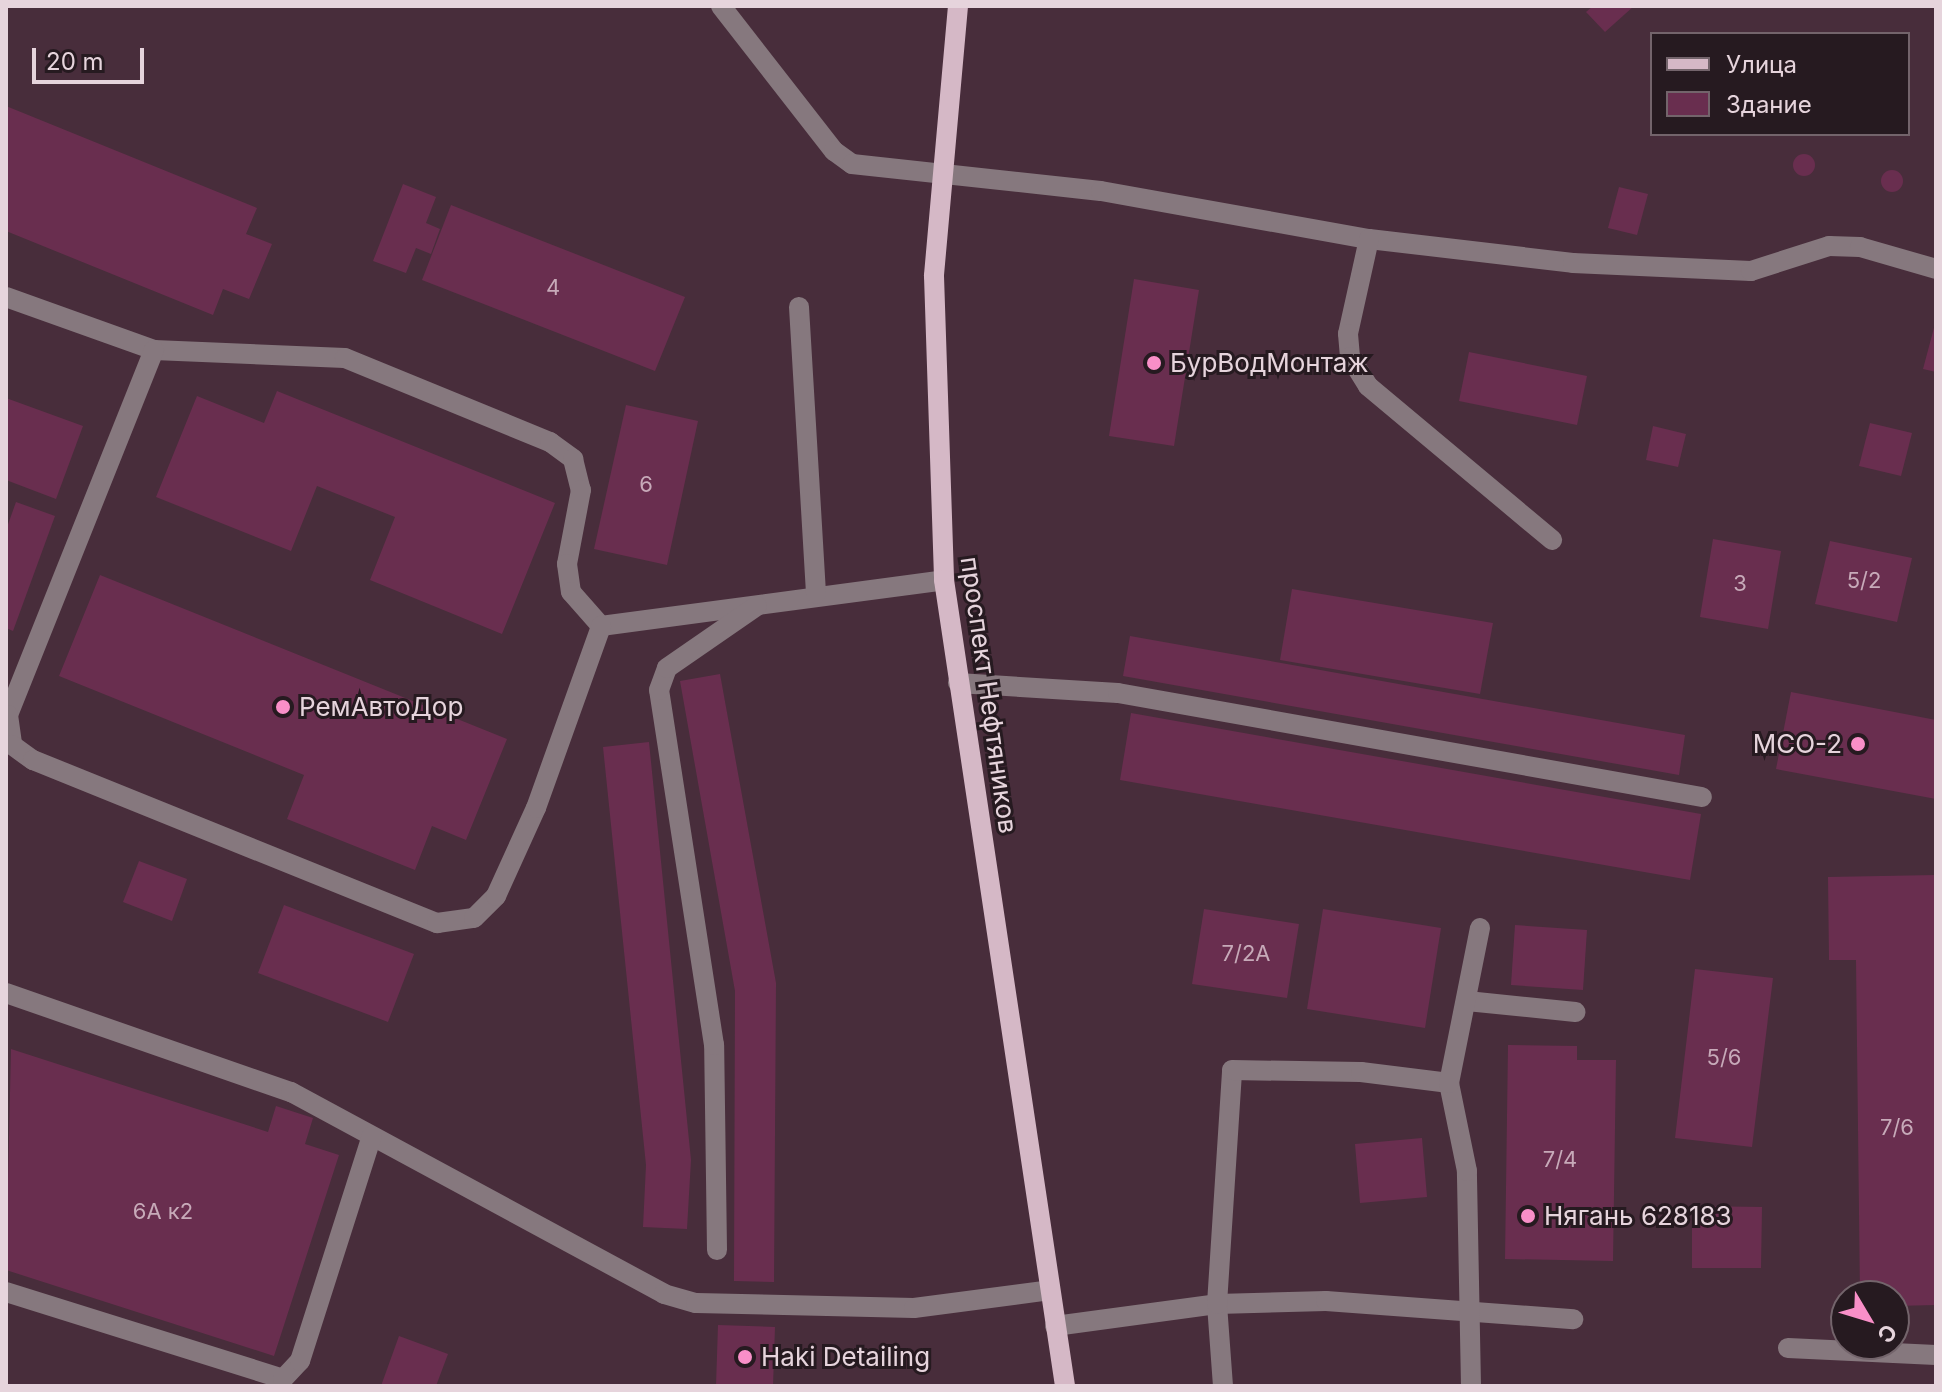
<!DOCTYPE html>
<html>
<head>
<meta charset="utf-8">
<style>
	body { margin:0 }
	#map { position:relative; width:1942px; height:1392px; overflow:hidden; background:#482d3b; font-family:Inter,sans-serif }
	div>[style] { position:absolute }
	[style*='--x'] { left:calc(var(--x)*1px); top:calc(var(--y)*1px); width:calc(var(--w)*1px); rotate:calc(var(--a)*1deg) }
	.building>* { inset:0; background:#692e4f }
	.round { border-radius:50% }
	.minor>* { height:20px; margin:-10px; padding:0 10px; transform-origin:10px; border-radius:10px; background:#86787e }
	.major>* { height:20px; margin:-10px; padding:0 10px; transform-origin:10px; border-radius:10px; background:#d5b8c6 }
	.dots>* { width:22px; height:22px; translate:-50% -50%; box-sizing:border-box; border:4px solid #261a20; border-radius:50% }
	span { translate:-50% -50%; white-space:nowrap; text-align:center; line-height:1.15; -webkit-text-stroke:6px #261a20; paint-order:stroke }
	.number-label { font-size:22px; color:#c7aab9 }
	.number-label span { -webkit-text-stroke-width:0 }
	.poi-label { font-size:26px; color:#e6d4dc }
	.left { translate:0 -50%; text-align:left }
	.right { translate:-100% -50%; text-align:right }
	.street-label { font-size:26px; color:#e6d4dc }
	.frame { position:absolute; inset:0; border:8px solid #e6d4dc; pointer-events:none }
	.legend { position:absolute; left:1650px; top:32px; width:260px; height:104px; box-sizing:border-box; background:#261a20; border:2px solid #73646b; margin:0; padding:10px 14px; list-style:none; font-size:24px; color:#e6d4dc }
	.legend li { display:flex; align-items:center; gap:16px; height:40px }
	.legend b { width:40px; border:2px solid #73646b }
	.north { position:absolute; left:1830px; top:1280px; width:80px; height:80px; box-sizing:border-box; background:#261a20; border:2px solid #73646b; border-radius:50%; rotate:128deg; font-size:22px; font-weight:700; line-height:32px; text-align:center; color:#e6d4dc }
	.north::after { content:''; display:block; margin:auto; width:28px; height:36px; background:#f98fc8; clip-path:polygon(50% 0,100% 100%,50% 72%,0 100%) }
	.scale { position:absolute; left:32px; top:48px; width:112px; height:36px; box-sizing:border-box; border:4px solid #e6d4dc; border-top:0; padding-left:10px; font-size:24px; line-height:28px; white-space:nowrap; color:#e6d4dc; -webkit-text-stroke:6px #261a20; paint-order:stroke }
</style>
</head>
<body>
<div id="map">
	<div class="building">
		<i style="clip-path:polygon(1593px 6px,1634px 6px,1605px 32px,1586px 12px)"></i>
		<i style="clip-path:polygon(6px 106px,257px 208px,246px 234px,272px 244px,249px 299px,223px 289px,213px 315px,6px 231px)"></i>
		<i class="round" style="left:1793px;top:154px;width:22px;height:22px"></i>
		<i class="round" style="left:1881px;top:170px;width:22px;height:22px"></i>
		<i style="clip-path:polygon(403px 184px,436px 197px,426px 223px,440px 229px,431px 254px,416px 248px,406px 273px,373px 261px)"></i>
		<i style="clip-path:polygon(1619px 187px,1648px 194px,1637px 235px,1608px 228px)"></i>
		<i style="clip-path:polygon(451px 205px,685px 297px,655px 371px,422px 280px)"></i>
		<i style="clip-path:polygon(1134px 279px,1199px 290px,1174px 446px,1109px 436px)"></i>
		<i style="clip-path:polygon(1935px 324px,1936px 324px,1936px 372px,1923px 369px)"></i>
		<i style="clip-path:polygon(1469px 352px,1587px 376px,1577px 425px,1459px 401px)"></i>
		<i style="clip-path:polygon(277px 391px,555px 503px,502px 634px,370px 580px,395px 517px,317px 486px,291px 551px,156px 497px,197px 396px,264px 423px)"></i>
		<i style="clip-path:polygon(6px 398px,83px 426px,56px 499px,6px 480px)"></i>
		<i style="clip-path:polygon(626px 405px,698px 421px,667px 565px,594px 549px)"></i>
		<i style="clip-path:polygon(1870px 423px,1912px 433px,1901px 476px,1859px 466px)"></i>
		<i style="clip-path:polygon(1653px 426px,1686px 434px,1678px 467px,1646px 460px)"></i>
		<i style="clip-path:polygon(16px 502px,55px 516px,13px 631px,6px 628px,6px 530px)"></i>
		<i style="clip-path:polygon(1713px 539px,1781px 551px,1768px 629px,1700px 617px)"></i>
		<i style="clip-path:polygon(1830px 541px,1912px 558px,1897px 622px,1815px 604px)"></i>
		<i style="clip-path:polygon(100px 575px,507px 739px,466px 840px,432px 826px,415px 870px,287px 819px,304px 775px,59px 676px)"></i>
		<i style="clip-path:polygon(1292px 589px,1493px 623px,1480px 694px,1280px 660px)"></i>
		<i style="clip-path:polygon(1130px 636px,1685px 735px,1679px 775px,1123px 676px)"></i>
		<i style="clip-path:polygon(720px 674px,776px 983px,774px 1282px,734px 1281px,735px 991px,680px 681px)"></i>
		<i style="clip-path:polygon(1791px 692px,1936px 720px,1936px 799px,1776px 769px)"></i>
		<i style="clip-path:polygon(1131px 713px,1701px 814px,1690px 880px,1120px 780px)"></i>
		<i style="clip-path:polygon(649px 742px,691px 1160px,687px 1229px,643px 1227px,646px 1165px,603px 747px)"></i>
		<i style="clip-path:polygon(139px 861px,187px 879px,172px 921px,123px 902px)"></i>
		<i style="clip-path:polygon(1936px 875px,1936px 1305px,1894px 1306px,1894px 1296px,1860px 1296px,1856px 960px,1829px 960px,1828px 877px)"></i>
		<i style="clip-path:polygon(284px 905px,414px 954px,388px 1022px,258px 973px)"></i>
		<i style="clip-path:polygon(1204px 909px,1299px 924px,1287px 998px,1192px 984px)"></i>
		<i style="clip-path:polygon(1323px 909px,1441px 928px,1425px 1028px,1307px 1009px)"></i>
		<i style="clip-path:polygon(1515px 925px,1587px 930px,1583px 990px,1511px 985px)"></i>
		<i style="clip-path:polygon(1695px 969px,1773px 978px,1752px 1147px,1675px 1138px)"></i>
		<i style="clip-path:polygon(1508px 1045px,1577px 1046px,1577px 1060px,1616px 1060px,1613px 1261px,1505px 1259px)"></i>
		<i style="clip-path:polygon(11px 1049px,268px 1132px,276px 1106px,313px 1118px,305px 1144px,339px 1155px,274px 1356px,6px 1270px)"></i>
		<i style="clip-path:polygon(1422px 1138px,1427px 1197px,1360px 1203px,1355px 1144px)"></i>
		<i style="clip-path:polygon(1692px 1206px,1762px 1207px,1761px 1268px,1692px 1268px)"></i>
		<i style="clip-path:polygon(718px 1325px,775px 1327px,773px 1386px,716px 1386px)"></i>
		<i style="clip-path:polygon(399px 1336px,448px 1354px,436px 1386px,381px 1386px)"></i>
	</div>
	<div class="minor">
		<i style="--x:721;--y:6;--w:184;--a:52.1"></i>
		<i style="--x:834;--y:151;--w:22;--a:36"></i>
		<i style="--x:852;--y:164;--w:250;--a:6.2"></i>
		<i style="--x:1101;--y:191;--w:272;--a:10.2"></i>
		<i style="--x:1369;--y:239;--w:205;--a:6.7"></i>
		<i style="--x:1573;--y:263;--w:178;--a:2.6"></i>
		<i style="--x:1751;--y:271;--w:82;--a:-17.8"></i>
		<i style="--x:1829;--y:246;--w:31;--a:2"></i>
		<i style="--x:1860;--y:247;--w:79;--a:16.1"></i>
		<i style="--x:1369;--y:239;--w:97;--a:102.5"></i>
		<i style="--x:1348;--y:334;--w:23;--a:85"></i>
		<i style="--x:1350;--y:357;--w:34;--a:58"></i>
		<i style="--x:1368;--y:386;--w:240;--a:39.9"></i>
		<i style="--x:6;--y:297;--w:157;--a:19.7"></i>
		<i style="--x:154;--y:350;--w:191;--a:2.4"></i>
		<i style="--x:345;--y:358;--w:222;--a:22.3"></i>
		<i style="--x:550;--y:442;--w:29;--a:36"></i>
		<i style="--x:573;--y:459;--w:32;--a:76"></i>
		<i style="--x:581;--y:490;--w:75;--a:100.7"></i>
		<i style="--x:567;--y:564;--w:28;--a:82"></i>
		<i style="--x:571;--y:592;--w:45;--a:48.6"></i>
		<i style="--x:601;--y:626;--w:346;--a:-7.6"></i>
		<i style="--x:799;--y:307;--w:287;--a:86.6"></i>
		<i style="--x:154;--y:350;--w:393;--a:111.8"></i>
		<i style="--x:8;--y:715;--w:30;--a:82"></i>
		<i style="--x:12;--y:745;--w:26;--a:36"></i>
		<i style="--x:33;--y:760;--w:436;--a:22"></i>
		<i style="--x:437;--y:923;--w:37;--a:-8"></i>
		<i style="--x:474;--y:918;--w:31;--a:-45"></i>
		<i style="--x:496;--y:896;--w:97;--a:-65.6"></i>
		<i style="--x:536;--y:808;--w:193;--a:-70.3"></i>
		<i style="--x:958;--y:683;--w:160;--a:3.6"></i>
		<i style="--x:1118;--y:693;--w:593;--a:10.1"></i>
		<i style="--x:6;--y:993;--w:302;--a:19.2"></i>
		<i style="--x:291;--y:1092;--w:424;--a:28.4"></i>
		<i style="--x:664;--y:1294;--w:33;--a:16"></i>
		<i style="--x:696;--y:1303;--w:218;--a:1.3"></i>
		<i style="--x:914;--y:1308;--w:137;--a:-7.5"></i>
		<i style="--x:1467;--y:1001;--w:109;--a:5.8"></i>
		<i style="--x:717;--y:1250;--w:205;--a:-90.8"></i>
		<i style="--x:714;--y:1045;--w:359;--a:-98.8"></i>
		<i style="--x:659;--y:690;--w:23;--a:-70"></i>
		<i style="--x:667;--y:668;--w:109;--a:-34.6"></i>
		<i style="--x:6;--y:1292;--w:290;--a:17.4"></i>
		<i style="--x:283;--y:1379;--w:25;--a:-47"></i>
		<i style="--x:300;--y:1361;--w:236;--a:-72.3"></i>
		<i style="--x:1055;--y:1326;--w:163;--a:-7.7"></i>
		<i style="--x:1217;--y:1304;--w:109;--a:-1.6"></i>
		<i style="--x:1326;--y:1301;--w:248;--a:4.2"></i>
		<i style="--x:1788;--y:1348;--w:148;--a:2.7"></i>
		<i style="--x:1223;--y:1386;--w:82;--a:-94.2"></i>
		<i style="--x:1217;--y:1304;--w:234;--a:-86.3"></i>
		<i style="--x:1232;--y:1070;--w:129;--a:0.9"></i>
		<i style="--x:1361;--y:1072;--w:89;--a:7.1"></i>
		<i style="--x:1471;--y:1386;--w:215;--a:-91.1"></i>
		<i style="--x:1467;--y:1171;--w:90;--a:-101.6"></i>
		<i style="--x:1449;--y:1083;--w:158;--a:-78.7"></i>
	</div>
	<div class="major">
		<i style="--x:958;--y:6;--w:271;--a:95.1"></i>
		<i style="--x:934;--y:276;--w:304;--a:88.1"></i>
		<i style="--x:944;--y:580;--w:815;--a:81.46"></i>
	</div>
	<div class="dots">
		<i style="left:1154px;top:363px;background:#f98fc8"></i>
		<i style="left:283px;top:707px;background:#f98fc8"></i>
		<i style="left:1858px;top:744px;background:#f98fc8"></i>
		<i style="left:1528px;top:1216px;background:#f98fc8"></i>
		<i style="left:745px;top:1357px;background:#f98fc8"></i>
	</div>
	<div class="number-label">
		<span style="left:553px;top:288px">4</span>
		<span style="left:646px;top:485px">6</span>
		<span style="left:1864px;top:581px">5/2</span>
		<span style="left:1740px;top:584px">3</span>
		<span style="left:1246px;top:954px">7/2А</span>
		<span style="left:1724px;top:1058px">5/6</span>
		<span style="left:1897px;top:1128px">7/6</span>
		<span style="left:1560px;top:1160px">7/4</span>
		<span style="left:163px;top:1212px">6А к2</span>
	</div>
	<div class="poi-label">
		<span class="left" style="left:1170px;top:363px">БурВодМонтаж</span>
		<span class="left" style="left:299px;top:707px">РемАвтоДор</span>
		<span class="right" style="left:1842px;top:744px">МСО-2</span>
		<span class="left" style="left:1544px;top:1216px">Нягань 628183</span>
		<span class="left" style="left:761px;top:1357px">Haki Detailing</span>
	</div>
	<div class="street-label">
		<span style="left:989px;top:695px;rotate:82deg">проспект Нефтяников</span>
	</div>
	<div class="frame"></div>
	<ul class="legend">
	<li><b style="height:10px;background:#d5b8c6"></b>Улица</li>
	<li><b style="height:22px;background:#692e4f"></b>Здание</li>
	</ul>
	<div class="north">С</div>
	<div class="scale">20 m</div>
</div>
</body>
</html>
